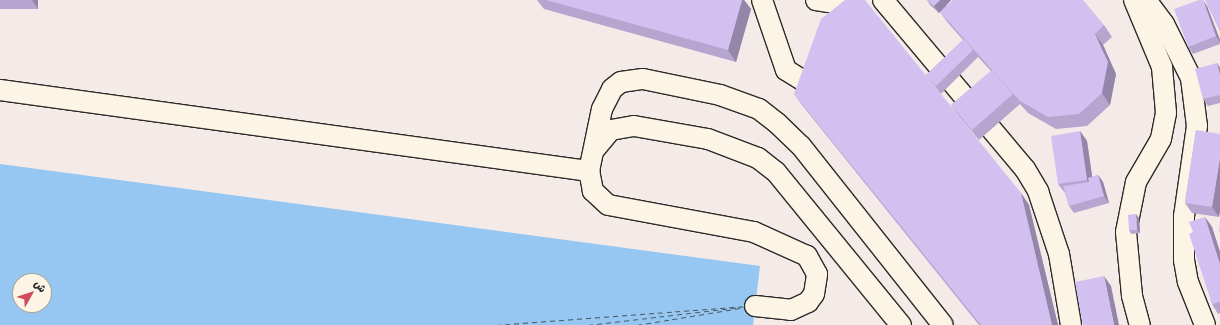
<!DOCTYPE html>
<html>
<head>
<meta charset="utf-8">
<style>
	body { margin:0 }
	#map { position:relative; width:1220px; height:325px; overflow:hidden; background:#f4eae7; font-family:Caveat,"Playpen Sans Arabic",sans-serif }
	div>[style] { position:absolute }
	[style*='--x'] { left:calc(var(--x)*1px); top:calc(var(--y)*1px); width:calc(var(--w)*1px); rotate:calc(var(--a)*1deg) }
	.water>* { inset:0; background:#95c7f2 }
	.ferry>* { height:1px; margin-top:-0.5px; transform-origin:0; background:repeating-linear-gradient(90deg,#4b5a67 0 5px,transparent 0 9px) }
	.roads { filter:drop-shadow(1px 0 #2b2b2b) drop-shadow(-1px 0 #2b2b2b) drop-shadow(0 1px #2b2b2b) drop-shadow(0 -1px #2b2b2b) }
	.minor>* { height:20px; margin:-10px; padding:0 10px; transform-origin:10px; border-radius:10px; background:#fcf5e5 }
	.wall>* { inset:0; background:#b5a5cf }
	.shaded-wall>* { inset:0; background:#9386a9 }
	.building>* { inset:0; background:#d2c0f1 }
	span { translate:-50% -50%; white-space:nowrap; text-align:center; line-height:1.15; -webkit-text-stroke:3.5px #fcf5e5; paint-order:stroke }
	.north { position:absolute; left:12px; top:273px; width:40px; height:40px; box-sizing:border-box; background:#fcf5e5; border:1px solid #a8a49b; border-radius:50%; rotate:51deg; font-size:11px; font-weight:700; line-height:16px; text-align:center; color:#2b2b2b }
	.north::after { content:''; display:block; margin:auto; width:14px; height:18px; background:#d1495b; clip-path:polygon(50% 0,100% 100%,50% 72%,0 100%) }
</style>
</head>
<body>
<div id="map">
	<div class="water">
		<i style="clip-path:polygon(evenodd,0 164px,760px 266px,753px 325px,0 325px,0 164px,20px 281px,44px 281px,44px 305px,20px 305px,20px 281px)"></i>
	</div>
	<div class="ferry">
		<i style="--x:496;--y:325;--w:252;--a:-4.3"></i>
		<i style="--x:588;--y:325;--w:154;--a:-6.7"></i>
		<i style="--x:637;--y:325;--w:111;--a:-9.3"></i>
	</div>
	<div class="roads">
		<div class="minor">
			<i style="--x:762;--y:0;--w:74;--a:71.1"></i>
			<i style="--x:786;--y:70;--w:28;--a:32"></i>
			<i style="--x:816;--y:0;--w:18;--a:9"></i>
			<i style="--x:834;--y:3;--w:18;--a:41"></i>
			<i style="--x:883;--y:0;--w:221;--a:50"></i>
			<i style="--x:1025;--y:169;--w:26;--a:59"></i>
			<i style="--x:1038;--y:191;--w:66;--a:71.6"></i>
			<i style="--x:1059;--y:254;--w:72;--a:80.4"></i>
			<i style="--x:1134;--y:0;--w:73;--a:67.3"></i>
			<i style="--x:1162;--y:67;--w:46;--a:85"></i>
			<i style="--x:1166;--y:113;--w:26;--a:101"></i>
			<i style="--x:1161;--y:139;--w:50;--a:120.2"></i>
			<i style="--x:1136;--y:182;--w:51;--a:101.3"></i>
			<i style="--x:1126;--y:232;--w:64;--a:84.6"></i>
			<i style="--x:1132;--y:296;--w:30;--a:75"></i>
			<i style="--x:1146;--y:0;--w:30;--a:53"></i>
			<i style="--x:1164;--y:24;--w:60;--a:63.4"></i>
			<i style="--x:1191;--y:78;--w:48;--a:82.9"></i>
			<i style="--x:1197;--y:126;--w:91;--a:98.2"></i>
			<i style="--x:1184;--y:216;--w:44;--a:90"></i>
			<i style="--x:1184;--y:260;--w:22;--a:80"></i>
			<i style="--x:1188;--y:282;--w:46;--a:68.4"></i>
			<i style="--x:0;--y:90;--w:595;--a:7.83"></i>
			<i style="--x:594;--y:150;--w:26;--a:-50"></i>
			<i style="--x:611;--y:130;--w:23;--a:-10"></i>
			<i style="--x:634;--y:126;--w:75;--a:10"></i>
			<i style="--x:708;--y:139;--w:53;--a:20.8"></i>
			<i style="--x:758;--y:158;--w:23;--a:38"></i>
			<i style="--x:776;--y:172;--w:198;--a:50.8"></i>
			<i style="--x:755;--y:306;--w:36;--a:6"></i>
			<i style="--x:791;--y:310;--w:19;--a:-25"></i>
			<i style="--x:808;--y:302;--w:10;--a:-53"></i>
			<i style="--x:814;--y:294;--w:20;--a:-81"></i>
			<i style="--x:817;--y:274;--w:21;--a:-119"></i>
			<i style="--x:807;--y:256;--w:58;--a:-155.6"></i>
			<i style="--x:754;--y:232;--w:148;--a:-169.5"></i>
			<i style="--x:608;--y:205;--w:21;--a:-137"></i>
			<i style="--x:593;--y:191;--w:20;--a:-101"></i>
			<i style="--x:589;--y:171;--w:63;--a:-78.2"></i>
			<i style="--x:602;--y:109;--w:22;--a:-63"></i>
			<i style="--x:612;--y:89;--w:11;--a:-38"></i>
			<i style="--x:621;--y:82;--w:22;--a:-8"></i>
			<i style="--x:643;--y:79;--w:79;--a:11.7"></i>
			<i style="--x:720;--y:95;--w:41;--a:19.7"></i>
			<i style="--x:759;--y:109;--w:23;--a:38"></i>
			<i style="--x:777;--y:123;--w:33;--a:44"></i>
			<i style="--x:801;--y:146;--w:228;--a:51.6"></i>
		</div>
	</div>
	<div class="wall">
		<i style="clip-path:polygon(0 0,38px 0,38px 9px,0 9px)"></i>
		<i style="clip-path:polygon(537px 0,744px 0,751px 9px,736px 62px,544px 9px)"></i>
		<i style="clip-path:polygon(927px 0,951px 0,946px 6px,1104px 25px,1112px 37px,1103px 45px,1116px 74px,1110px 105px,1087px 126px,1056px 129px,1028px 113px,1020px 104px,979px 140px,958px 115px,951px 105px,991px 71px,978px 57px,941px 94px,926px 75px,963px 40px,948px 23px,940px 12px,939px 13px,930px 5px)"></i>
		<i style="clip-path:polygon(1207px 6px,1220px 40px,1220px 44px,1193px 54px,1188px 47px)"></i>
		<i style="clip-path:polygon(1217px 63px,1220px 68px,1220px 103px,1208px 106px,1203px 99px)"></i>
		<i style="clip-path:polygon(794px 94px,1021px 193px,1029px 205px,1058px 325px,979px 325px,802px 105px)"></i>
		<i style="clip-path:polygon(1196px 130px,1219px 217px,1192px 213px,1185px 203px)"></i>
		<i style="clip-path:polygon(1080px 131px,1087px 141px,1092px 177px,1098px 175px,1103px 182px,1109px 203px,1074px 213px,1069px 206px,1065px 193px,1058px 184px)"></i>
		<i style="clip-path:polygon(1205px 217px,1212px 227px,1220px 252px,1220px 313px,1218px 314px,1212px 304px,1193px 232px)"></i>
		<i style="clip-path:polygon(1139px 218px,1140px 233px,1131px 234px,1129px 230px)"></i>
	</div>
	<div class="shaded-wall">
		<i style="clip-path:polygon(32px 0,38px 0,38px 9px)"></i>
		<i style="clip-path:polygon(742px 0,744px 0,751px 9px,736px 62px,728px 50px)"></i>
		<i style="clip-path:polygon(940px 0,951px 0,939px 13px,934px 6px)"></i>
		<i style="clip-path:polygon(1203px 0,1207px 6px,1220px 40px,1220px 42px,1216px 36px)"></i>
		<i style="clip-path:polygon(1095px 34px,1103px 45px,1116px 74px,1110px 105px,1102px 93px)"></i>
		<i style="clip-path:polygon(1217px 63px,1220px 68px,1220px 75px)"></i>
		<i style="clip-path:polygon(1080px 131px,1087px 141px,1094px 189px,1087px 180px)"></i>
		<i style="clip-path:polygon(1220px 157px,1220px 212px,1219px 217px,1212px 207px)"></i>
		<i style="clip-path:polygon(1098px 175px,1103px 182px,1109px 203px,1104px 196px)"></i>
		<i style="clip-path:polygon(1021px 193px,1029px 205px,1058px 325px,1052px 325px)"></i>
		<i style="clip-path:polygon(1136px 214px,1139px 218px,1140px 233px,1137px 230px)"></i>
		<i style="clip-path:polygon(1205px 217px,1212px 227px,1220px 252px,1220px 264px)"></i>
		<i style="clip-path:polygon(1104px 276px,1111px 286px,1119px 325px,1114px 325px)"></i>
	</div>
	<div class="building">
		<i style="clip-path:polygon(546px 0,742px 0,728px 50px)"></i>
		<i style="clip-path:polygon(845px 0,865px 0,1021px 193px,1052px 325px,981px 325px,794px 94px,821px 19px)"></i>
		<i style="clip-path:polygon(927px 0,940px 0,934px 6px)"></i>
		<i style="clip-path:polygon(953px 0,1083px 0,1104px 25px,1095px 34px,1108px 62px,1102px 93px,1079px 114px,1048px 117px,1020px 101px,940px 12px)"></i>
		<i style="clip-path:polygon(1199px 0,1203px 0,1216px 36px,1188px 47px,1174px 9px)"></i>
		<i style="clip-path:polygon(1205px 0,1220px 0,1220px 32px)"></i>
		<i style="clip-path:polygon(964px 39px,973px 50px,936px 86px,926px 75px)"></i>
		<i style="clip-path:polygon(1217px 63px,1220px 75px,1220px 95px,1203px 99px,1195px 69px)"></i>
		<i style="clip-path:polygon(992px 70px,1013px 94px,972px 130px,951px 105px)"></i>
		<i style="clip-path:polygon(1196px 130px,1220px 134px,1220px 157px,1212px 207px,1185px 203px)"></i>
		<i style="clip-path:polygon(1080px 131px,1087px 180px,1058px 184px,1051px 136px)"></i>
		<i style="clip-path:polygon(1098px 175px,1104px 196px,1069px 206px,1063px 186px,1089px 182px,1088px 178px)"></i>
		<i style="clip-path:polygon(1136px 214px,1137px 230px,1129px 230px,1128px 215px)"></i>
		<i style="clip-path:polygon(1205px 217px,1220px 264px,1220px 302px,1212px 304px,1189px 234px,1193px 232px,1189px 222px)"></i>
		<i style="clip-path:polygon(1220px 221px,1220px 232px,1219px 232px)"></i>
		<i style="clip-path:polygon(1104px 276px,1114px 325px,1083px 325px,1075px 282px)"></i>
	</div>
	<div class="north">ش</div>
</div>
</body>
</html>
